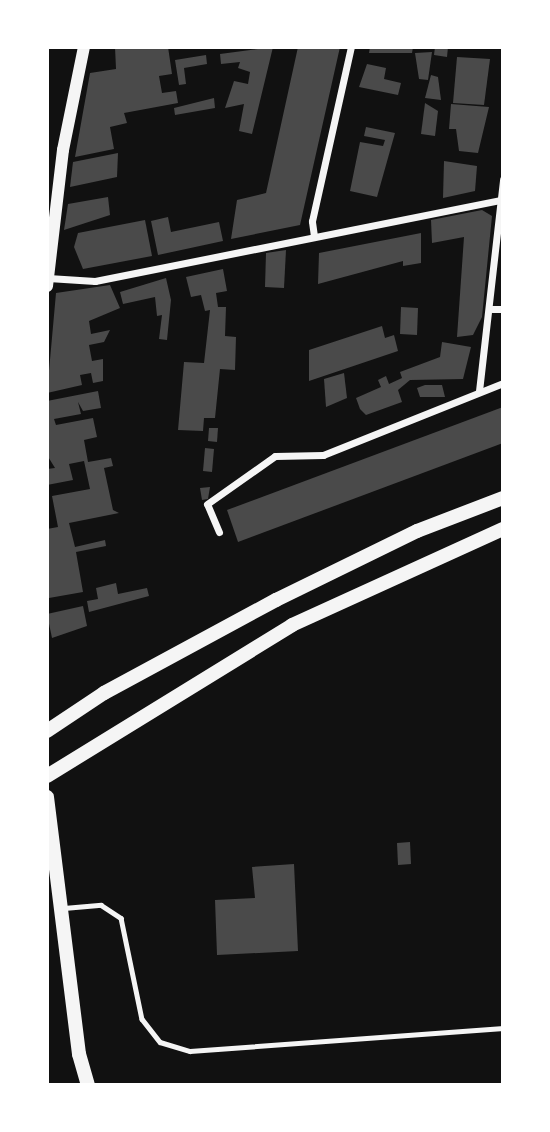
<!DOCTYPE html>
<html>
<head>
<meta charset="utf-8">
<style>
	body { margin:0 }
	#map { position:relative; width:550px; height:1132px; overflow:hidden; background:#111; font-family:Poppins,sans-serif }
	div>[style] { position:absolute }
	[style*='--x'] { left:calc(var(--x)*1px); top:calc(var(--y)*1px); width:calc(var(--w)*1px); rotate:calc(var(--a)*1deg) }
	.building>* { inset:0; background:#4a4a4a }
	.service>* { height:4.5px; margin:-2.25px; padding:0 2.25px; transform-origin:2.25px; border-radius:2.25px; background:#f5f5f5 }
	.minor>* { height:7px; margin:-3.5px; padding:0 3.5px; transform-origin:3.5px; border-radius:3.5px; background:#f5f5f5 }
	.secondary>* { height:12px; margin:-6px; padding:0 6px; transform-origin:6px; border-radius:6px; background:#f5f5f5 }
	.primary>* { height:14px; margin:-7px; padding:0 7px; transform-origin:7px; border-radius:7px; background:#f5f5f5 }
	.trunk>* { height:14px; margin:-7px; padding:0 7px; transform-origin:7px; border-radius:7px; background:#f5f5f5 }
	span { translate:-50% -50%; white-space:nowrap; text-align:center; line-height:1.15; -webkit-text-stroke:7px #fff; paint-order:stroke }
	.frame { position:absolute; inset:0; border:49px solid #fff; pointer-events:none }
</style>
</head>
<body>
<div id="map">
	<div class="building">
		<i style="clip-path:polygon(115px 47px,168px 47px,172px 74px,159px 76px,162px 93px,176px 91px,178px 103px,124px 113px,127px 123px,110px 127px,114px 149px,75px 157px,90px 73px,116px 69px)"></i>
		<i style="clip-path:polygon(273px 47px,252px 134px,239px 131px,244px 104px,225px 108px,234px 81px,248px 84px,250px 72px,238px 68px,240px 62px,221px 64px,220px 54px)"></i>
		<i style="clip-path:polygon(298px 47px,340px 47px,300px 225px,231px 239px,237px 200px,266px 193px)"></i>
		<i style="clip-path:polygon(370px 47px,413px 47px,412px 53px,369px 53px)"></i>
		<i style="clip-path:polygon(435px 47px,448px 47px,447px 57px,434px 55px)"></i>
		<i style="clip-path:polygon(432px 52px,428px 80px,419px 79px,415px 53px)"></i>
		<i style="clip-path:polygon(206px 55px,207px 64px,184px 68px,186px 84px,179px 85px,175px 60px)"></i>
		<i style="clip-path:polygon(457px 57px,490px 59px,484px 105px,453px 103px)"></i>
		<i style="clip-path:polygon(367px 64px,386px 68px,384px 79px,401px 83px,398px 95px,359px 87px)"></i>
		<i style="clip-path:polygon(431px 75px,438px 77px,441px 100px,425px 98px)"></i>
		<i style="clip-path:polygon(214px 98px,215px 108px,175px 115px,174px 108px)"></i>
		<i style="clip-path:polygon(425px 103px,438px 111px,435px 136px,421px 134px)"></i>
		<i style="clip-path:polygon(451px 104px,489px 107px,478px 153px,459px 151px,456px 129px,449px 129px)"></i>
		<i style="clip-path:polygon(366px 127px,395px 133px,377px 197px,350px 191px,360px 142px,383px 146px,385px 140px,364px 136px)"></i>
		<i style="clip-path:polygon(118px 153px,117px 177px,70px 187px,73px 162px)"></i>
		<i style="clip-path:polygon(444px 161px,477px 166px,475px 191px,443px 198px)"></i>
		<i style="clip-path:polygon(108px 197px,110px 215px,64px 230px,68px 204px)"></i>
		<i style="clip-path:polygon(482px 210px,492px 216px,482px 317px,473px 335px,457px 337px,464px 237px,432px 243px,431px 220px)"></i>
		<i style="clip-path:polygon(168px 217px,171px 232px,219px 222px,223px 241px,158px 255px,151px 221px)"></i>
		<i style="clip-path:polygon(145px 220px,152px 256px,83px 269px,74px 247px,78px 233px)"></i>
		<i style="clip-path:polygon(421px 233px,421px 263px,403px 266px,403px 261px,318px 284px,319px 253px)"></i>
		<i style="clip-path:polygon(286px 250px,284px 288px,265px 287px,266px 253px)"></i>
		<i style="clip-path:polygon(223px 269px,227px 291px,216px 293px,218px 307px,226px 307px,225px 336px,236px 337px,235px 370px,220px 369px,215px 418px,204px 418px,203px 431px,178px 430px,184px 362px,204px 363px,210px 310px,205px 311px,201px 295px,191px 297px,186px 277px)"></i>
		<i style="clip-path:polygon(166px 278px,171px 300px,167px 340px,159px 339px,162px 315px,157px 316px,155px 297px,123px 304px,120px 292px)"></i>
		<i style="clip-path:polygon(110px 285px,120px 308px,89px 321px,91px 334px,110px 330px,104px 342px,89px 345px,92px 361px,103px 359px,103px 381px,93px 383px,91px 373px,80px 375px,82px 385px,47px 393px,56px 293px)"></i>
		<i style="clip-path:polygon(401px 307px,418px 308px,417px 335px,400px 334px)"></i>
		<i style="clip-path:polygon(382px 326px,385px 338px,394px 335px,398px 351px,309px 381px,309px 350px)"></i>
		<i style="clip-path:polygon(442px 342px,471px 347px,463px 379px,410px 380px,398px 390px,402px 402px,366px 415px,360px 409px,356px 398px,381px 387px,378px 380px,386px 376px,389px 384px,402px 378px,400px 372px,440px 357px)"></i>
		<i style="clip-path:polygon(344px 373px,347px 398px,326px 407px,324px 379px)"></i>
		<i style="clip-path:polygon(425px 385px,442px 385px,445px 397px,420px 397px,417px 388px)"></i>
		<i style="clip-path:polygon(98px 391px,101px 408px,83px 411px,78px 402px,81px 414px,54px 419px,56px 425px,93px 418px,97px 437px,84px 440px,88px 462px,111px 458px,113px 466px,104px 468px,113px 510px,119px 513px,69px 523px,75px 547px,105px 540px,106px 546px,76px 552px,83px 592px,49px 598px,47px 529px,58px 527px,52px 496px,90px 489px,84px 461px,69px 464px,73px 480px,47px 485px,47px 469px,55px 468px,47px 455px,47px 401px)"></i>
		<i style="clip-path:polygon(503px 407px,503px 443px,238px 542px,227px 510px)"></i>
		<i style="clip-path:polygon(209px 428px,218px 428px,217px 442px,208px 441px)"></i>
		<i style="clip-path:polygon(205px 448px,214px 449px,212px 472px,203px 471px)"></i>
		<i style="clip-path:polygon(210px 487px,208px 499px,202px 500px,200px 488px)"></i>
		<i style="clip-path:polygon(116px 583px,118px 594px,147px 588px,149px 596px,89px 612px,87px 601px,98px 599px,96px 588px)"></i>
		<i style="clip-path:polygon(83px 606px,87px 626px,52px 638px,47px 614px)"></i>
		<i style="clip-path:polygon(410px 842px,411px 864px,398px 865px,397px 843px)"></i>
		<i style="clip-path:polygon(294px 864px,298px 951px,217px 955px,215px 900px,255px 898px,252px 867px)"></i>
	</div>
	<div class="service">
		<i style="--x:64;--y:908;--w:37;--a:-5"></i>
		<i style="--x:101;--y:905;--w:24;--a:33"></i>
		<i style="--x:121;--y:918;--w:103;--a:78.3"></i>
		<i style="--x:142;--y:1019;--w:29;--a:52"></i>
		<i style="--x:160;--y:1042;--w:31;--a:17"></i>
		<i style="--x:190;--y:1051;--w:314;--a:-4.2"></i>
	</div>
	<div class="minor">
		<i style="--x:314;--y:236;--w:15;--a:-98"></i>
		<i style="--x:312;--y:221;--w:178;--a:-77.4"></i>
		<i style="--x:48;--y:278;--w:47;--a:3.7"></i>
		<i style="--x:95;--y:281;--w:414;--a:-11.3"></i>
		<i style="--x:492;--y:309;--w:11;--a:0"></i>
		<i style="--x:479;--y:391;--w:213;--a:-83.5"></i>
		<i style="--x:219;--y:532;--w:30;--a:-113"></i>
		<i style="--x:207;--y:504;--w:83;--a:-35.2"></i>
		<i style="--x:275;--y:456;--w:48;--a:-1.2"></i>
		<i style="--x:323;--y:455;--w:194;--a:-21.8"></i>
	</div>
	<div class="secondary">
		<i style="--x:47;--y:286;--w:137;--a:-83.3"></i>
		<i style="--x:63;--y:150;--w:105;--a:-78.5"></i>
	</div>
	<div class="primary">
		<i style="--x:47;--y:797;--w:259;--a:82.9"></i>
		<i style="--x:79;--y:1054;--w:32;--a:74"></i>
	</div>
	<div class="trunk">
		<i style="--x:47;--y:731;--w:69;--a:-33.7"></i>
		<i style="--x:104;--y:693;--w:196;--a:-28.4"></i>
		<i style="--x:276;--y:600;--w:157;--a:-26.1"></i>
		<i style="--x:417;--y:531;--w:92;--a:-21"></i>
		<i style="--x:47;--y:776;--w:288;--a:-31.6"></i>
		<i style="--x:292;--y:625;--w:232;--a:-24.5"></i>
	</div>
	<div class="frame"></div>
</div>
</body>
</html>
